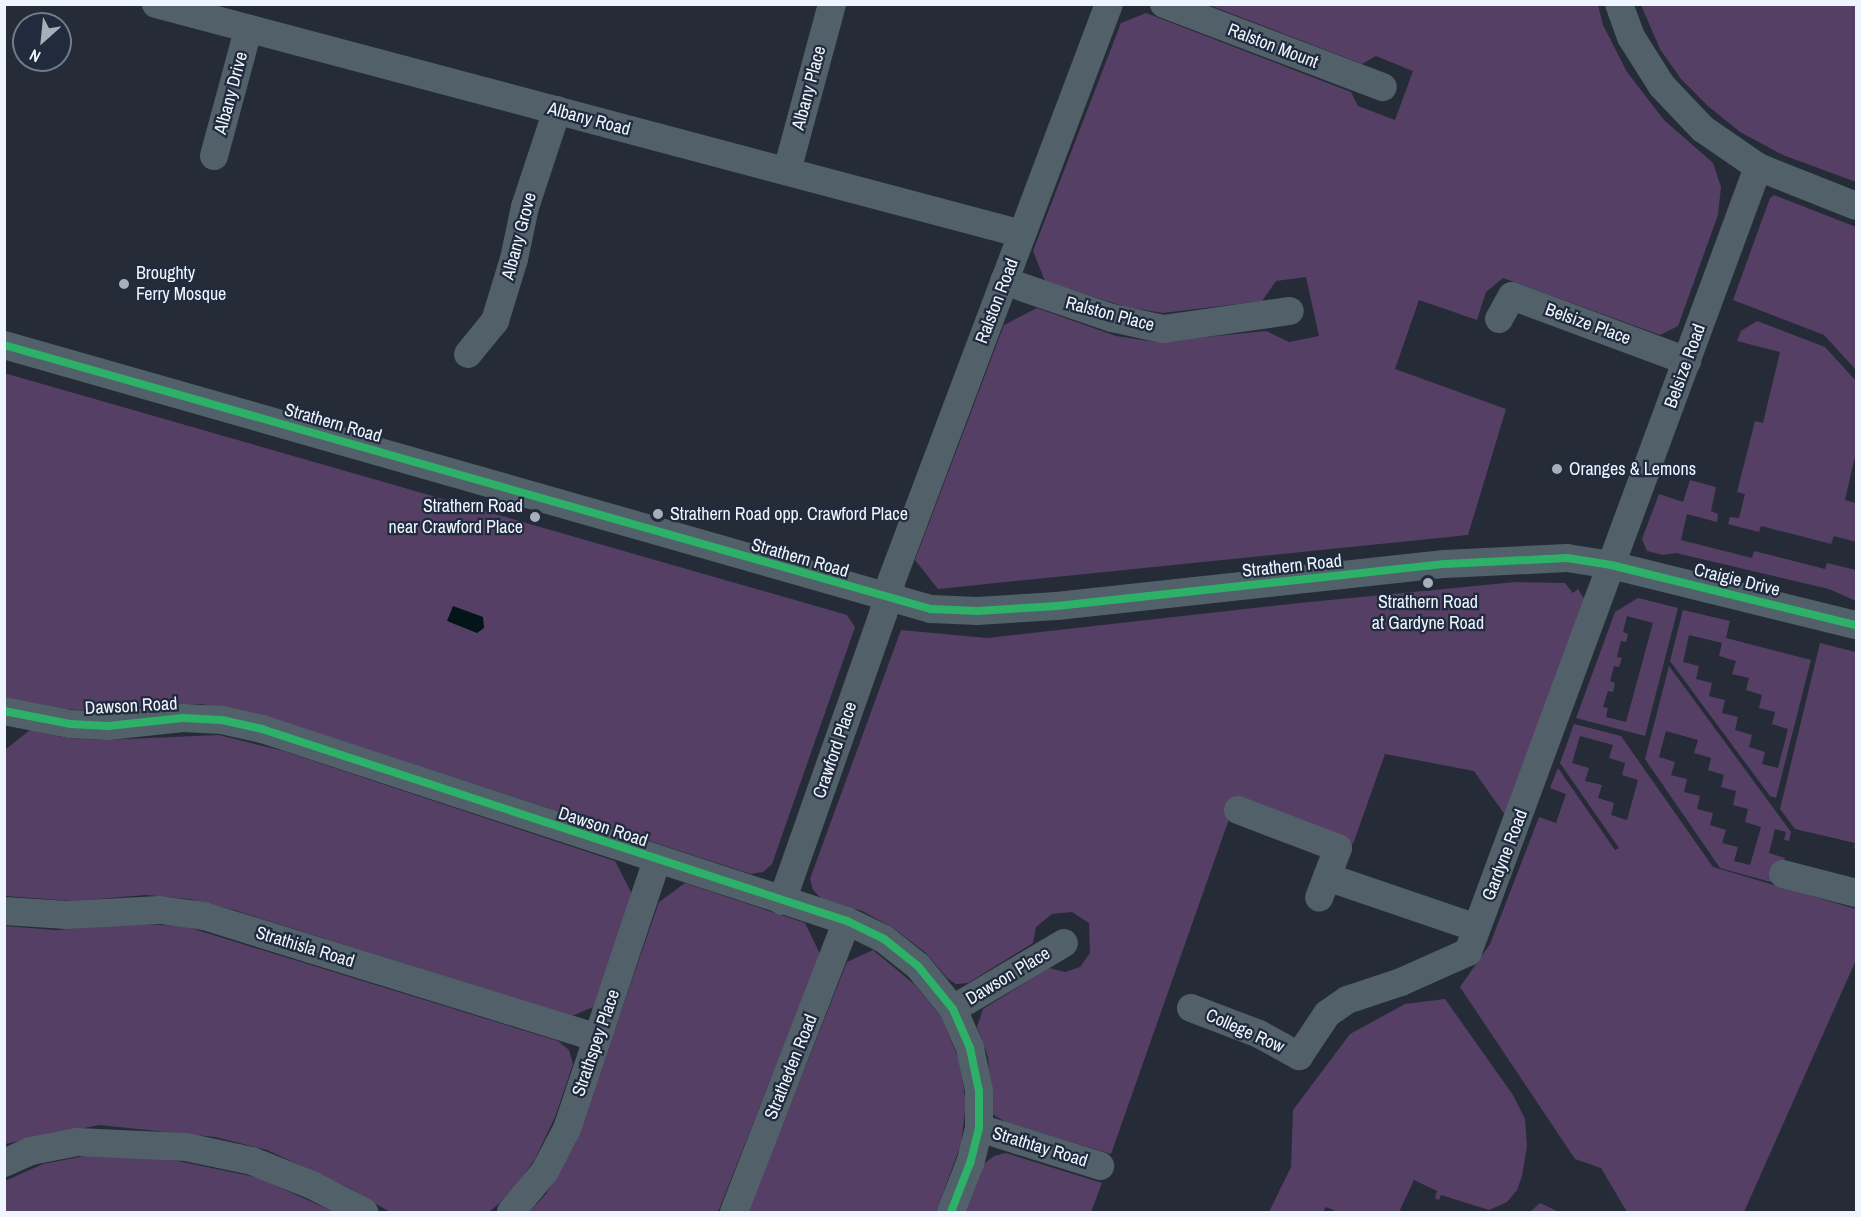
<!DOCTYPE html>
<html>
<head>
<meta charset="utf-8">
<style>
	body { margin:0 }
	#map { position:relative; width:1861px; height:1217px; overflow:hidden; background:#262c37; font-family:"Archivo Narrow",sans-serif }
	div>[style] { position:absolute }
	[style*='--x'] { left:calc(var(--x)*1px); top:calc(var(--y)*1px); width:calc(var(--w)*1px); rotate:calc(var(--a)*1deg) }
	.green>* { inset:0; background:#553f64 }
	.water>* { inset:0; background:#031519 }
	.minor>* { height:28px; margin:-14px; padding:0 14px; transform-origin:14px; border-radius:14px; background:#516069 }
	.cycleway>* { height:8px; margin:-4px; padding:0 4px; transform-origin:4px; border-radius:4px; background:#2db169 }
	.dots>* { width:16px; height:16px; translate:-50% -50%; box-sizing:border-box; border:3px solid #202b3d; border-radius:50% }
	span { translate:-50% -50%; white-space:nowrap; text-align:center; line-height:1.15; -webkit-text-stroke:4.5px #202b3d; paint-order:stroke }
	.street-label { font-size:18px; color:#eff5ff }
	.poi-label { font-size:18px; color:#eff5ff }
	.left { translate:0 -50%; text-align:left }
	.right { translate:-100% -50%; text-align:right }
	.frame { position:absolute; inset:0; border:6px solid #eff5ff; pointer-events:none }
	.north { position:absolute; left:12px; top:12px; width:60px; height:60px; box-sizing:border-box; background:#202b3d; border:2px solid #737c8b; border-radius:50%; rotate:207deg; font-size:16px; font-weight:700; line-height:24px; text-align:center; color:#eff5ff }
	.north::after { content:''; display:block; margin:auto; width:21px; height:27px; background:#a9afb9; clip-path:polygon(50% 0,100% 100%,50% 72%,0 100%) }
</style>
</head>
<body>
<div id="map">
	<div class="green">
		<i style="clip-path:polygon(1209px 5px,1598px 5px,1603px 25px,1627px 72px,1664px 120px,1713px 163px,1721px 187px,1718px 215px,1678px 326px,1660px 335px,1503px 278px,1486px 292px,1477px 320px,1419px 300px,1395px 369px,1506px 409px,1468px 535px,938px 589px,915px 560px,1004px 325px,1037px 308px,1116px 336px,1156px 342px,1266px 331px,1289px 342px,1319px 336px,1306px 277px,1276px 281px,1262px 301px,1163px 313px,1126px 307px,1045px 281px,1033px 251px,1121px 23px,1146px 13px,1351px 92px,1358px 106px,1395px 120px,1413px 71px,1376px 56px,1362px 64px)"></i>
		<i style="clip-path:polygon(1641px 5px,1856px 5px,1856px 182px,1783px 155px,1740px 132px,1708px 106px,1681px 79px,1660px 49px)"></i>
		<i style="clip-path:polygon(1774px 195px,1856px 227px,1856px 370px,1824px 335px,1733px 300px,1770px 198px)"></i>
		<i style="clip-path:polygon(1757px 321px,1825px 347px,1856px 381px,1856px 452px,1845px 500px,1856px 503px,1856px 542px,1834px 536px,1831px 544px,1761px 526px,1759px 532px,1728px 524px,1730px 517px,1739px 518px,1745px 494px,1737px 492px,1755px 421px,1763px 423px,1780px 352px,1737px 341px,1741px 331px)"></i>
		<i style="clip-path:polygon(4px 373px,847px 615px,855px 627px,772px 864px,763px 872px,751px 874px,255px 713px,201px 704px,147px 706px,106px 712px,65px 709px,5px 697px)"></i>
		<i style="clip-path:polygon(1690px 480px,1716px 487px,1711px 511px,1718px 514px,1717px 522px,1687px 514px,1681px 540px,1752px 558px,1754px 551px,1825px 569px,1827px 563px,1856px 570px,1856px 601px,1829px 589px,1676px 553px,1663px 555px,1647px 551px,1642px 539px,1659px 494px,1683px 502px)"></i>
		<i style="clip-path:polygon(1516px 582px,1565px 583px,1573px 593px,1578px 589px,1585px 600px,1505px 815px,1474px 771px,1385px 754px,1353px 844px,1235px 802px,1111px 1154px,1007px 1123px,991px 1113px,988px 1057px,977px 1027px,983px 1009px,1049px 968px,1065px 972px,1080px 967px,1090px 953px,1089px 923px,1072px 912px,1052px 914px,1036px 927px,1033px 943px,968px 983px,956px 984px,947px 978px,926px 953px,892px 927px,862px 911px,821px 898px,813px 890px,810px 879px,901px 630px,987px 638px,1299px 603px)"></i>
		<i style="clip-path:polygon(evenodd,1638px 598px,1678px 608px,1645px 736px,1576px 718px,1615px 612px,1638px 598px,1627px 616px,1653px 623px,1626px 722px,1606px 717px,1608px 708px,1603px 707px,1608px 691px,1613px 692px,1615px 683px,1610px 681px,1614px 666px,1619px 667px,1622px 658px,1617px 657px,1621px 641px,1626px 642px,1628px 634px,1623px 632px,1627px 616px)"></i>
		<i style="clip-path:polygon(evenodd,1683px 610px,1730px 621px,1726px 638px,1811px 660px,1776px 798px,1770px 796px,1670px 661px,1683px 610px,1689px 635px,1722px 643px,1719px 656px,1736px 661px,1732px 674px,1749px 678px,1746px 690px,1762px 695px,1759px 708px,1775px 712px,1772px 724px,1788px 729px,1778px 768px,1762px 764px,1765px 752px,1749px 747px,1752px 735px,1735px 730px,1738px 717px,1722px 713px,1725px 700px,1709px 696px,1712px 683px,1696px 679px,1699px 666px,1683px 662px,1689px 635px)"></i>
		<i style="clip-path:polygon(1820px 643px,1856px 652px,1856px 849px,1854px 848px,1855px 843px,1795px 829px,1780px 809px)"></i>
		<i style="clip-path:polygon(evenodd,1669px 666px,1791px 832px,1789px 841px,1784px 840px,1786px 832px,1775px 829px,1769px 853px,1785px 858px,1778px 884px,1720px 868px,1645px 759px,1669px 666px,1666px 731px,1698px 740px,1694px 753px,1711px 758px,1708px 770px,1724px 775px,1721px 787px,1736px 791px,1733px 805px,1748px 809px,1745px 822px,1761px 827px,1750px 865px,1734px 861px,1738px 847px,1722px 843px,1726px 830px,1710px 825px,1713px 813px,1697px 809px,1700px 796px,1684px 792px,1687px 779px,1671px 775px,1675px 762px,1659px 757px,1666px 731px)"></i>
		<i style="clip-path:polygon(evenodd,1574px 724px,1621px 736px,1713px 867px,1856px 909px,1856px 960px,1744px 1212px,1627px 1212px,1601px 1168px,1575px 1159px,1460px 987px,1490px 944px,1539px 817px,1556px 823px,1566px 794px,1550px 788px,1558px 768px,1615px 850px,1619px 848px,1560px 763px,1574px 724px,1580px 736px,1613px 745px,1609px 758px,1625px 763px,1622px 775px,1638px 780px,1627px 820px,1611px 815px,1614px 803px,1598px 798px,1602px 785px,1585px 781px,1589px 768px,1572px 763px,1580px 736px)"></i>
		<i style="clip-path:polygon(30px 730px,67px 738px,103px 740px,219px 735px,283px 751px,615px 861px,632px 894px,593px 1007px,572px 1016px,234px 910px,190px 899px,146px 895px,73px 901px,5px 896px,5px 750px)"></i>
		<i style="clip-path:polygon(685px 883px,805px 923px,820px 954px,718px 1212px,529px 1212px,546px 1194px,576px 1142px,659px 902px)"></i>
		<i style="clip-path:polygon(134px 924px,184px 926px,558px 1041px,569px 1050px,573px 1064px,555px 1117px,535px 1159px,510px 1194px,489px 1212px,390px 1212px,349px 1188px,267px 1150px,215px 1137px,99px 1125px,5px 1144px,5px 926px,55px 930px)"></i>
		<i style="clip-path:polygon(873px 950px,914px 984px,942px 1018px,959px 1060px,966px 1104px,961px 1144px,936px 1212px,748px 1212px,847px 962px)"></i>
		<i style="clip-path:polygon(1445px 999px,1513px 1095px,1525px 1119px,1527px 1146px,1522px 1176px,1517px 1190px,1507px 1202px,1489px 1210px,1441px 1195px,1439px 1200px,1435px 1198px,1437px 1191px,1414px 1180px,1399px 1212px,1338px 1212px,1326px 1207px,1323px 1212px,1269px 1212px,1291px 1167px,1293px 1110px,1350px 1034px,1405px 1004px)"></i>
		<i style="clip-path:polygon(1006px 1153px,1102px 1183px,1091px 1212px,966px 1212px,984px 1164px,994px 1156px)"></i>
		<i style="clip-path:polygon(95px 1154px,178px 1161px,259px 1178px,334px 1212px,5px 1212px,5px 1181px,43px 1164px)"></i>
		<i style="clip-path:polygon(1540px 1203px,1559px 1212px,1530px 1212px)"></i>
	</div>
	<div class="water">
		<i style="clip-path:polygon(453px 606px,483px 617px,484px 628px,477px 633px,447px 621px)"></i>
	</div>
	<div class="minor">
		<i style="--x:156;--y:4;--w:896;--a:14.87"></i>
		<i style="--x:1164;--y:4;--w:234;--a:20.8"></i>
		<i style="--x:1619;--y:4;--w:35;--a:70"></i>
		<i style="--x:1631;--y:37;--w:58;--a:57.7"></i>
		<i style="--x:1662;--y:86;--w:59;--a:46.4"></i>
		<i style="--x:1703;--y:129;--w:67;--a:34.6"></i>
		<i style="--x:1758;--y:167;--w:105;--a:21.7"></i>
		<i style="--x:214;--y:156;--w:131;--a:-74.9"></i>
		<i style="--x:787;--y:171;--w:173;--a:-74.9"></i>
		<i style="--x:1004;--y:281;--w:114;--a:18.9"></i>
		<i style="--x:1112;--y:318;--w:52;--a:12.2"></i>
		<i style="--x:1163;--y:329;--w:128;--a:-8.1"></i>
		<i style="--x:1499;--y:319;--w:26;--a:-61"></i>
		<i style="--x:1512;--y:296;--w:187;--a:20.4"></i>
		<i style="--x:4;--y:345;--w:964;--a:15.9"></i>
		<i style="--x:931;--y:609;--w:46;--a:2.5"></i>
		<i style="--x:977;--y:611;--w:80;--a:-3.6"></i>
		<i style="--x:1057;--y:606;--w:390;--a:-6.2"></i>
		<i style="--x:1445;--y:564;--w:122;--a:-2.8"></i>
		<i style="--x:1567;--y:558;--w:45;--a:9"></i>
		<i style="--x:1611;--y:565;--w:252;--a:13.8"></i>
		<i style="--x:468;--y:354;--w:43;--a:-50.7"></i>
		<i style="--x:495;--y:321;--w:65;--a:-73"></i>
		<i style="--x:514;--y:259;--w:53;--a:-78.1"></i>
		<i style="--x:525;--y:207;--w:102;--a:-71.7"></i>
		<i style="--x:4;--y:711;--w:67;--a:11.1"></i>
		<i style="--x:70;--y:724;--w:38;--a:3"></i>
		<i style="--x:108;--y:726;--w:75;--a:-6.1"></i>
		<i style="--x:183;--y:718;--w:39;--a:3"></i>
		<i style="--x:222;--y:720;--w:41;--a:12.7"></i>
		<i style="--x:262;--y:729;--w:616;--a:18.17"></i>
		<i style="--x:847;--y:921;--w:41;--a:25.9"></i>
		<i style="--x:884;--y:939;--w:43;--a:38.5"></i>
		<i style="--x:918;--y:966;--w:55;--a:50.9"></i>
		<i style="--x:953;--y:1009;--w:43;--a:66.4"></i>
		<i style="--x:970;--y:1048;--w:44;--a:78.2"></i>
		<i style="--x:979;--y:1091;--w:37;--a:90"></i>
		<i style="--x:979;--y:1128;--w:36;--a:104"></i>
		<i style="--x:970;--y:1163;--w:53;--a:111.2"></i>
		<i style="--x:1238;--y:810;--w:107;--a:20.8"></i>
		<i style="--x:1338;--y:848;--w:53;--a:110.8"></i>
		<i style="--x:1783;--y:874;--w:75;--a:14.6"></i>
		<i style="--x:1327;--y:877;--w:158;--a:18.8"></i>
		<i style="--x:782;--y:901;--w:304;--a:-70.6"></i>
		<i style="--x:883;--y:614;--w:33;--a:-76"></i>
		<i style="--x:891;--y:582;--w:618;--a:-69.34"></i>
		<i style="--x:4;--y:911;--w:63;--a:3.6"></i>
		<i style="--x:67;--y:915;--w:93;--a:-3.1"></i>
		<i style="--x:160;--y:910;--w:44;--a:7.8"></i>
		<i style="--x:204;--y:916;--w:412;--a:17.2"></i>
		<i style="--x:1191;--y:1008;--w:73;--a:20.9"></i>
		<i style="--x:1259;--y:1034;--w:46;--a:28.8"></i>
		<i style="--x:1299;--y:1056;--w:50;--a:-56.3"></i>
		<i style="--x:1327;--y:1014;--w:24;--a:-35"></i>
		<i style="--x:1347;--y:1000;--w:57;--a:-18.4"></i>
		<i style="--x:1401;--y:982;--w:73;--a:-24.1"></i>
		<i style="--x:1468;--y:952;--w:837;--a:-69.72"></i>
		<i style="--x:953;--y:1009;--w:129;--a:-30.7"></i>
		<i style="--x:979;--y:1128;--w:127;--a:17.4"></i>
		<i style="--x:4;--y:1163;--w:30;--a:-24"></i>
		<i style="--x:31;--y:1151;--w:47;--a:-11.1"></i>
		<i style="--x:77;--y:1142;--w:109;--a:2.6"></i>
		<i style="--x:186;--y:1147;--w:67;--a:12"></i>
		<i style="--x:252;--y:1161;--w:65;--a:21.8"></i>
		<i style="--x:312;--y:1185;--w:59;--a:27.4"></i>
		<i style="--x:511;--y:1212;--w:53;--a:-50.3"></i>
		<i style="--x:545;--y:1171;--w:47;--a:-62.4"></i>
		<i style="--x:567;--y:1129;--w:284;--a:-71.5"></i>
		<i style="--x:734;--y:1212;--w:312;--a:-68.8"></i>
	</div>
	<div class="cycleway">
		<i style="--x:4;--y:345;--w:964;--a:15.9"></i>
		<i style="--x:931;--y:609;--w:46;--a:2.5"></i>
		<i style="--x:977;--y:611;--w:80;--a:-3.6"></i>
		<i style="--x:1057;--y:606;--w:390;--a:-6.2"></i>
		<i style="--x:1445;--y:564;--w:122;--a:-2.8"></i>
		<i style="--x:1567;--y:558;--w:45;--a:9"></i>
		<i style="--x:1611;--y:565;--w:252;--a:13.8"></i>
		<i style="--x:4;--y:711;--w:67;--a:11.1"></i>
		<i style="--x:70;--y:724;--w:38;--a:3"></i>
		<i style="--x:108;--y:726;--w:75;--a:-6.1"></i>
		<i style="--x:183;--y:718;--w:39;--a:3"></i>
		<i style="--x:222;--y:720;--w:41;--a:12.7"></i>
		<i style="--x:262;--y:729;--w:616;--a:18.17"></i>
		<i style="--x:847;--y:921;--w:41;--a:25.9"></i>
		<i style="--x:884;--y:939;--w:43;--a:38.5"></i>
		<i style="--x:918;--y:966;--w:55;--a:50.9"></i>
		<i style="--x:953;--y:1009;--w:43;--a:66.4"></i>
		<i style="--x:970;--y:1048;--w:44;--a:78.2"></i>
		<i style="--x:979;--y:1091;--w:37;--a:90"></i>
		<i style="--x:979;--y:1128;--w:36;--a:104"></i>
		<i style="--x:970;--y:1163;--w:53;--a:111.2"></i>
	</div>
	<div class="dots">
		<i style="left:124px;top:284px;background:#a9afb9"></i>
		<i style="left:1557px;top:469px;background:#a9afb9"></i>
		<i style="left:658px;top:514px;background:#a9afb9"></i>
		<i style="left:535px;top:517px;background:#a9afb9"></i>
		<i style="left:1428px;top:583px;background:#a9afb9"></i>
	</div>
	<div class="street-label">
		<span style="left:1273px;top:46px;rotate:21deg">Ralston Mount</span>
		<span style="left:809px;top:88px;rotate:-75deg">Albany Place</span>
		<span style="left:231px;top:93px;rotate:-75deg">Albany Drive</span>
		<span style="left:589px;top:119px;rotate:15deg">Albany Road</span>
		<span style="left:519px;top:236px;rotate:-75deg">Albany Grove</span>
		<span style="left:997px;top:301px;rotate:-69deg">Ralston Road</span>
		<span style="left:1110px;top:314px;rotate:15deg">Ralston Place</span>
		<span style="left:1588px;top:324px;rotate:20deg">Belsize Place</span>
		<span style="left:1685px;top:366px;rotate:-70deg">Belsize Road</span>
		<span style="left:333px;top:423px;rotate:16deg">Strathern Road</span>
		<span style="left:800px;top:558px;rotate:16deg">Strathern Road</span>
		<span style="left:1292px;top:566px;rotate:-6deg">Strathern Road</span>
		<span style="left:1737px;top:580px;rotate:14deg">Craigie Drive</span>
		<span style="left:131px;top:706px;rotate:-3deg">Dawson Road</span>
		<span style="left:835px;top:750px;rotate:-71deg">Crawford Place</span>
		<span style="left:603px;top:827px;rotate:18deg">Dawson Road</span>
		<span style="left:1505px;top:855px;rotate:-69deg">Gardyne Road</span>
		<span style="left:305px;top:947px;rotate:17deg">Strathisla Road</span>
		<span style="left:1008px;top:976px;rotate:-31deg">Dawson Place</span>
		<span style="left:1245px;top:1031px;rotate:24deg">College Row</span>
		<span style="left:596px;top:1043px;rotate:-71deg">Strathspey Place</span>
		<span style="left:791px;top:1067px;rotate:-68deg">Stratheden Road</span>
		<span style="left:1040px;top:1147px;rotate:17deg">Strathtay Road</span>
	</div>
	<div class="poi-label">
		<span class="left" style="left:136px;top:284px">Broughty<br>Ferry Mosque</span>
		<span class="left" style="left:1569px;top:469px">Oranges &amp; Lemons</span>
		<span class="right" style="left:523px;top:517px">Strathern Road<br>near Crawford Place</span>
		<span class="left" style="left:670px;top:514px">Strathern Road opp. Crawford Place</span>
		<span style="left:1428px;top:613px">Strathern Road<br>at Gardyne Road</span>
	</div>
	<div class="frame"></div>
	<div class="north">N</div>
</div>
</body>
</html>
